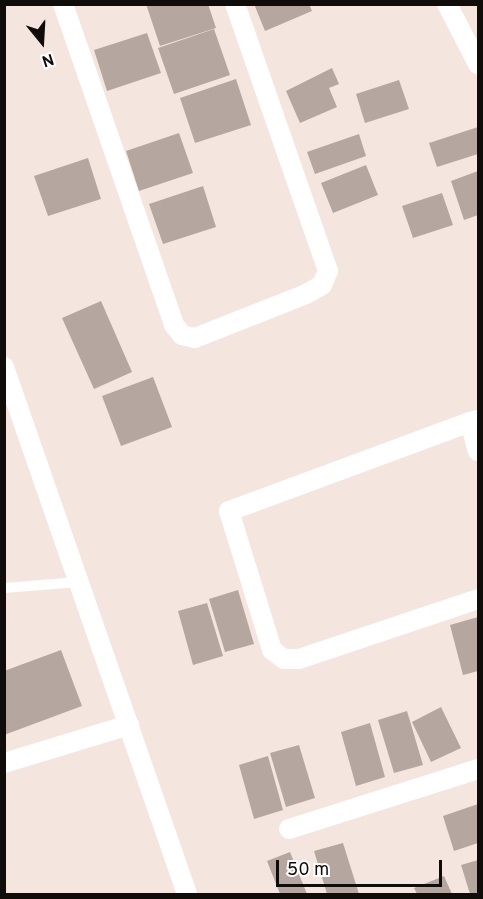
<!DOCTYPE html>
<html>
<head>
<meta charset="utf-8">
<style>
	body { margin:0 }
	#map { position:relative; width:483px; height:899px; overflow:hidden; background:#f4e6de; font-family:Overpass,sans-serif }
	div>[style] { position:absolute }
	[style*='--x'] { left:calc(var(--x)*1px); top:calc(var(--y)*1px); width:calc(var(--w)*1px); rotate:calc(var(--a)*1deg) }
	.building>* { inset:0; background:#b5a7a0 }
	.service>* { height:10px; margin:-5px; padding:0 5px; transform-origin:5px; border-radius:5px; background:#fff }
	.minor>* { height:20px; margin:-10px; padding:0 10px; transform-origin:10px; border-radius:10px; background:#fff }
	span { translate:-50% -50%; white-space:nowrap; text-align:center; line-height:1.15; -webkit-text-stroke:5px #fff; paint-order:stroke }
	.frame { position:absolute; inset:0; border:6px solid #100c0a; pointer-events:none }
	.north { position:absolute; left:12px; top:12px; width:60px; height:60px; -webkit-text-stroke:4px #fff; paint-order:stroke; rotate:162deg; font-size:16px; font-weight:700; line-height:24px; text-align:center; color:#100c0a }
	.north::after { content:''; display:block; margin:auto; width:21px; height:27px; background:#100c0a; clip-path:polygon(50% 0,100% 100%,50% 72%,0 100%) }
	.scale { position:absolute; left:276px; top:860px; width:166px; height:27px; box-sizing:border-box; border:3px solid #100c0a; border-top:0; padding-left:8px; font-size:18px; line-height:21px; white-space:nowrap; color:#100c0a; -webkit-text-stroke:4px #fff; paint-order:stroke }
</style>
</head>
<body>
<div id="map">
	<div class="building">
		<i style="clip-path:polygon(146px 4px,208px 4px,216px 28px,160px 46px)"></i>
		<i style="clip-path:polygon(254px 4px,309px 4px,312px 11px,265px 31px)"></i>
		<i style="clip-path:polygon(214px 29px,230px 75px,174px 94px,158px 48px)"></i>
		<i style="clip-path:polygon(147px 33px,161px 73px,107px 91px,94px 50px)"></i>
		<i style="clip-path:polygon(332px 68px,339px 84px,329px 88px,337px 107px,300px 123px,286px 91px)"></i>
		<i style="clip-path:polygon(236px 79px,251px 125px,195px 143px,180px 98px)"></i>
		<i style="clip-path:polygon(399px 80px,409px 109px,365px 123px,356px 94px)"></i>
		<i style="clip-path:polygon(478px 127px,478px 154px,437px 167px,429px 143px)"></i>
		<i style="clip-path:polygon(179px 133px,193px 173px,139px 191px,126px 151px)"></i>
		<i style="clip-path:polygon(359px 134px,366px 156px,315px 174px,307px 152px)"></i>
		<i style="clip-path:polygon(88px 158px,101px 199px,48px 216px,34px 176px)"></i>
		<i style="clip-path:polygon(366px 165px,378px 195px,333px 213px,321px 183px)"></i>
		<i style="clip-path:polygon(478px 171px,478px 215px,464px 220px,451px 181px)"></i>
		<i style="clip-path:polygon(203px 186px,216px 227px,163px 244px,149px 204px)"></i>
		<i style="clip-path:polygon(442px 193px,453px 225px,413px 238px,402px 206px)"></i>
		<i style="clip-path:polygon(101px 301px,132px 372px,94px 389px,62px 318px)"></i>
		<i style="clip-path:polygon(153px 377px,172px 427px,121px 446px,102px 396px)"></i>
		<i style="clip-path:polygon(238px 590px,254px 644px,225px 652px,209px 599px)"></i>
		<i style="clip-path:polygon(207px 603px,223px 656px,193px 665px,178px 611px)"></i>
		<i style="clip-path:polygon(478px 617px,478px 671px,463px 675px,450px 625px)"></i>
		<i style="clip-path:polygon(61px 650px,82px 706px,4px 735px,4px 671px)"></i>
		<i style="clip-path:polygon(441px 707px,461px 748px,431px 762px,412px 722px)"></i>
		<i style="clip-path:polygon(407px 711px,423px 765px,394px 773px,378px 720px)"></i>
		<i style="clip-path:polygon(370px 723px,385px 777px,356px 786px,341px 732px)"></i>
		<i style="clip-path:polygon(299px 745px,315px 798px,286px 807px,270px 753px)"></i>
		<i style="clip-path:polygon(268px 756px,283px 810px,254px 819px,239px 765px)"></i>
		<i style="clip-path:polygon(478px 804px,478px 843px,454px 851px,443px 816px)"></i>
		<i style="clip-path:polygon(343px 843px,359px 894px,327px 894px,314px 851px)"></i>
		<i style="clip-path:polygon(290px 852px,307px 894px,280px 894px,267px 861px)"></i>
		<i style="clip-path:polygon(478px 860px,478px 894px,470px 894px,461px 865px)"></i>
		<i style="clip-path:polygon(444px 876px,452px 894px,417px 894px,414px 888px)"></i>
	</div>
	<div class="service">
		<i style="--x:4;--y:588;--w:75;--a:-4.6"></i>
	</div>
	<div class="minor">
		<i style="--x:63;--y:4;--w:340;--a:70.9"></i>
		<i style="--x:174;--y:325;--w:13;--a:51"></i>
		<i style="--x:182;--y:335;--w:13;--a:13"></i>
		<i style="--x:195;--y:338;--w:119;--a:-21.6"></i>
		<i style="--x:306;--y:294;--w:18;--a:-29"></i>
		<i style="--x:322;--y:285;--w:15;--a:-67"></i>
		<i style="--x:328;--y:271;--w:283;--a:-109.2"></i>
		<i style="--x:447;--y:4;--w:68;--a:62.7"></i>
		<i style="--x:4;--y:367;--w:558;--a:70.85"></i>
		<i style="--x:478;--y:420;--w:8;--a:166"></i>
		<i style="--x:470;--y:422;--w:30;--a:75"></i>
		<i style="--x:470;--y:422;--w:257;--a:159.7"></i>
		<i style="--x:229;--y:511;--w:145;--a:72.8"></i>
		<i style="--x:272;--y:650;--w:15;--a:37"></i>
		<i style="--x:284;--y:659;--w:15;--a:0"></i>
		<i style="--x:299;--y:659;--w:189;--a:-18.5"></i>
		<i style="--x:4;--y:763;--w:131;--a:-16.9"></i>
		<i style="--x:289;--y:829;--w:198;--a:-17.6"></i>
	</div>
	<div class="frame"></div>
	<div class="north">N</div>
	<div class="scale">50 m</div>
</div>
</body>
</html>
